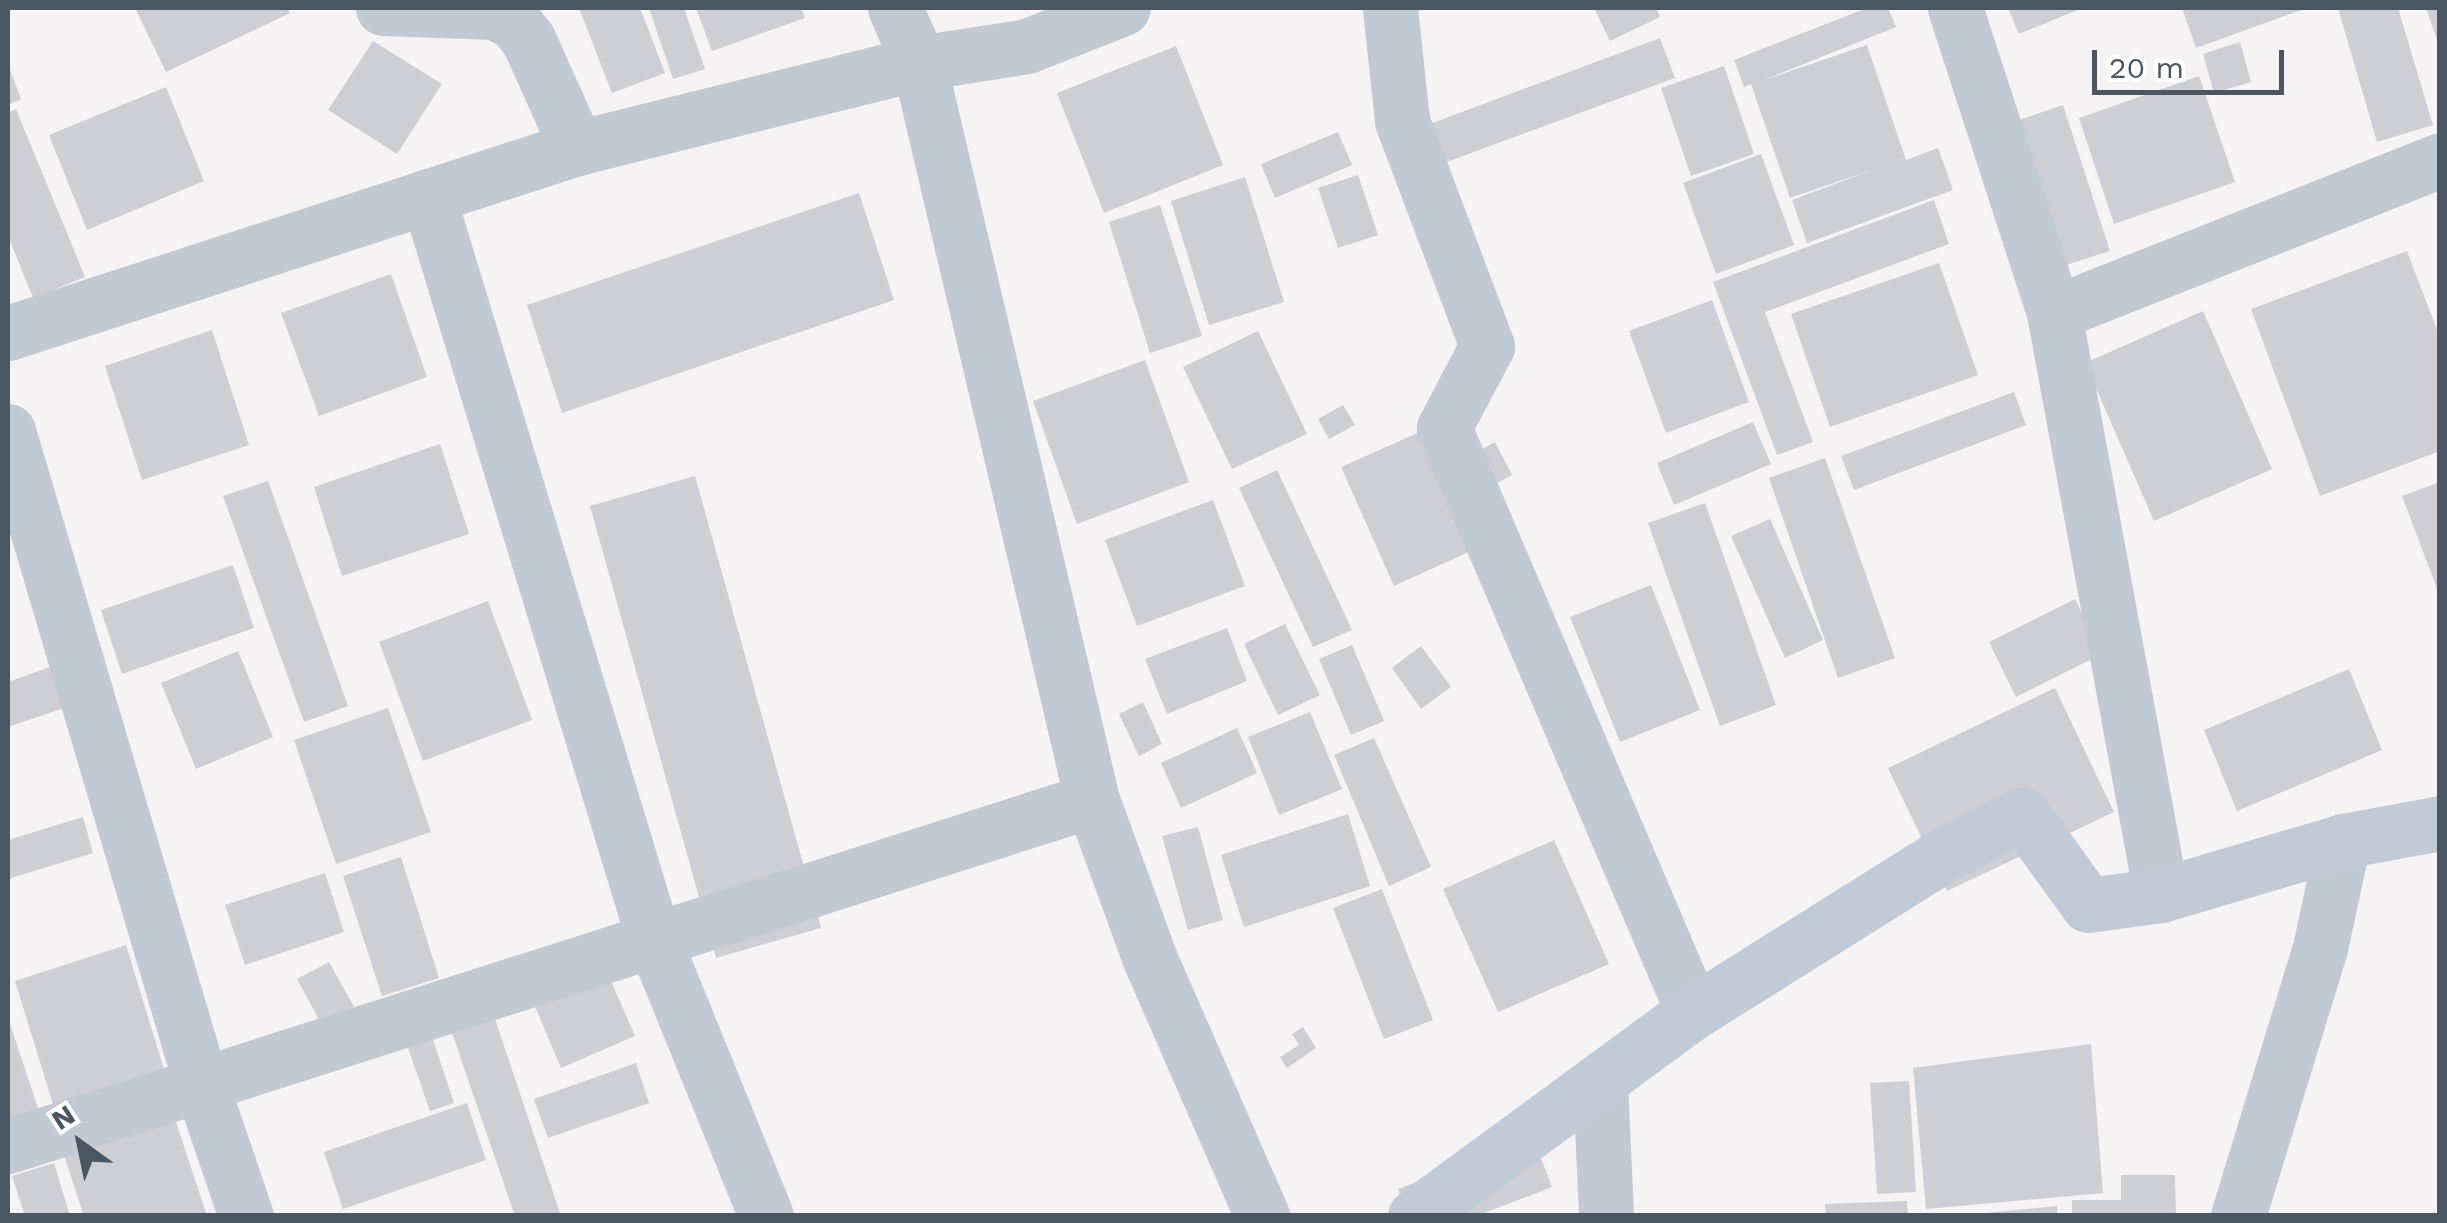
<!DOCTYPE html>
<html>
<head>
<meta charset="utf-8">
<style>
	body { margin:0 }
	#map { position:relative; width:2447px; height:1223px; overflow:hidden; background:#f5f3f3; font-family:"Work Sans",sans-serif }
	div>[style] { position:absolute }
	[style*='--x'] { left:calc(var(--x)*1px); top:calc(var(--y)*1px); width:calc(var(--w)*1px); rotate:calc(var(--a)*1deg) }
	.building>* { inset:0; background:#cdcfd5 }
	.street>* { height:55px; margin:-27.5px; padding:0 27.5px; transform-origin:27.5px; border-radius:27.5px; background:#c1cad2 }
	.secondary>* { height:55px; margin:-27.5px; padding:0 27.5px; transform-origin:27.5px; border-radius:27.5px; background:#c1cbd6 }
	span { translate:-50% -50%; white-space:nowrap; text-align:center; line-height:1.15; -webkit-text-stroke:8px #fff; paint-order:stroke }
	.frame { position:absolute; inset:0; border:10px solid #4a5661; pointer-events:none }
	.north { position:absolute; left:30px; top:1093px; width:100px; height:100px; -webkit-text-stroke:8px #fff; paint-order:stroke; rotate:327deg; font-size:28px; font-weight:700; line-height:40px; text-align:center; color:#4a5661 }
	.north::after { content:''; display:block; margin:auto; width:35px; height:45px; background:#4a5661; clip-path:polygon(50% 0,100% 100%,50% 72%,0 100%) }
	.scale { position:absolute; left:2092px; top:50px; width:192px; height:45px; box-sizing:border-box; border:5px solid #4a5661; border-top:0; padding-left:12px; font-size:30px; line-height:35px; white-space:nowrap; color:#4a5661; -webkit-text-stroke:8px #fff; paint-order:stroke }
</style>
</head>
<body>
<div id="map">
	<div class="building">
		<i style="clip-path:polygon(135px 8px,287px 8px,290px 13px,166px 72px)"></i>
		<i style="clip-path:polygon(579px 8px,640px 8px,665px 73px,612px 93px)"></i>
		<i style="clip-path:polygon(649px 8px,684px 8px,705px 69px,673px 79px)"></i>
		<i style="clip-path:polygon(696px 8px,801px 8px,805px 18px,712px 51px)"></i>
		<i style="clip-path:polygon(1594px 8px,1656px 8px,1660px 17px,1610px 41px)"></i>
		<i style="clip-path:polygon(1867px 8px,1888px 8px,1896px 27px,1761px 81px,1867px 45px,1906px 160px,1938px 148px,1953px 190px,1807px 243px,1792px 200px,1875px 169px,1790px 198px,1751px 84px,1744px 87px,1734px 60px)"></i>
		<i style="clip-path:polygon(2008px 8px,2082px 8px,2019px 34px)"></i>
		<i style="clip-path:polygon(2182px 8px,2307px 8px,2196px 48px)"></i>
		<i style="clip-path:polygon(2338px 8px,2398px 8px,2433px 125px,2377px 142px)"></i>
		<i style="clip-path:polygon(2426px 8px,2440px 8px,2440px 46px,2439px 46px)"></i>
		<i style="clip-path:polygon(1660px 38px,1675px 78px,1433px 167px,1419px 128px)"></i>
		<i style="clip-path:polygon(373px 41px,442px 84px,397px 154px,328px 110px)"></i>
		<i style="clip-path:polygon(2240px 42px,2251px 82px,2214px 93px,2203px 54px)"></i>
		<i style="clip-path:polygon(1176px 46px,1223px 165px,1104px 213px,1057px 93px)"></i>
		<i style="clip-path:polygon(8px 64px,21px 99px,8px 105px)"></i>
		<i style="clip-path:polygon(1724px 66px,1754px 154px,1691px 176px,1661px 88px)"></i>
		<i style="clip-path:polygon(2199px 76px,2235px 182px,2114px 224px,2079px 118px)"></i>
		<i style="clip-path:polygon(166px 87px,204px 181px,87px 230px,49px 135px)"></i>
		<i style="clip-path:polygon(2063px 105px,2110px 251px,2066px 265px,2019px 120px)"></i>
		<i style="clip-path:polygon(16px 109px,85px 277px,33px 298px,8px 236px,8px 113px)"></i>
		<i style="clip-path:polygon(1338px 132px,1352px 165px,1275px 198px,1261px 164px)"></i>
		<i style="clip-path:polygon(1761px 154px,1794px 245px,1716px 274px,1683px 183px)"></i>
		<i style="clip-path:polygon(1358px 175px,1378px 235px,1338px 248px,1318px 188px)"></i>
		<i style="clip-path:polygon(1245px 177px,1284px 302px,1209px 325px,1171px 201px)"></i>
		<i style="clip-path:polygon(859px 193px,894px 300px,562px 413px,527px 305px)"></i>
		<i style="clip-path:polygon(1934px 200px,1949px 244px,1765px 312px,1813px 442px,1777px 455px,1713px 282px)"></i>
		<i style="clip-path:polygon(1160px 205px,1202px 336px,1150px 353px,1109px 222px)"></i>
		<i style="clip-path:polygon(2407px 251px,2440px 338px,2440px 451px,2320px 496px,2251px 309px)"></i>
		<i style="clip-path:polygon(1939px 263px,1978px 375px,1830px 427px,1791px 314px)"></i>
		<i style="clip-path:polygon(391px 274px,427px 377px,319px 416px,281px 313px)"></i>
		<i style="clip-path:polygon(1712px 300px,1749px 402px,1666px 433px,1629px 331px)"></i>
		<i style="clip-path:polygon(2203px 311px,2272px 469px,2154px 521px,2085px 363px)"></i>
		<i style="clip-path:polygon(212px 330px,249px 445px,142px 480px,105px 366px)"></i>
		<i style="clip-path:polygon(1258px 331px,1307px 434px,1232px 469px,1183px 367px)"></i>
		<i style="clip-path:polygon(1145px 360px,1189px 482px,1077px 524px,1033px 401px)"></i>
		<i style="clip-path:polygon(2014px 392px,2026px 425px,1854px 490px,1841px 456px)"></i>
		<i style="clip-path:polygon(1343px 405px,1355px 425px,1329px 439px,1318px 419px)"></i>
		<i style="clip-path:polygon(1753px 422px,1771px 464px,1674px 505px,1657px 463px)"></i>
		<i style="clip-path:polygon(1422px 431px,1475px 549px,1394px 586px,1341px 467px)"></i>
		<i style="clip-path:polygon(1495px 442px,1512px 475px,1490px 487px,1473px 454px)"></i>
		<i style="clip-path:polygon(440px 444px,469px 534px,342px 576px,314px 487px)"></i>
		<i style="clip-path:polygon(1825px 458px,1895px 658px,1838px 678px,1769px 478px)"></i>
		<i style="clip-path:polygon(1277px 470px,1352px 630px,1313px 647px,1239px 488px)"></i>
		<i style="clip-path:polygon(695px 476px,821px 928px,716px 958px,590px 506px)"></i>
		<i style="clip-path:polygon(268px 481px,348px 706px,304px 722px,223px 496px)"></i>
		<i style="clip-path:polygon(2440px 482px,2440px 594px,2439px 594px,2402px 496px)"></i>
		<i style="clip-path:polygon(1213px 500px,1245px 586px,1137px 626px,1105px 540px)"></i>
		<i style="clip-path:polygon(1705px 503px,1776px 705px,1720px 726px,1648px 523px)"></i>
		<i style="clip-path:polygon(1770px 519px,1823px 640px,1785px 658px,1731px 536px)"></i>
		<i style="clip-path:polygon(233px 565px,254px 628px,122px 674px,101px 610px)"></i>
		<i style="clip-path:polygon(1651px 585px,1700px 710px,1620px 742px,1570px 617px)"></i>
		<i style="clip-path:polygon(2075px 599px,2102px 654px,2016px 697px,1989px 642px)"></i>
		<i style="clip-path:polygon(488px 601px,532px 720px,423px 761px,379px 642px)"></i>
		<i style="clip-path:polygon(1285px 624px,1320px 695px,1278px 715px,1244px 644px)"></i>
		<i style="clip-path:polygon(1227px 628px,1247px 681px,1167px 714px,1145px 659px)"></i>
		<i style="clip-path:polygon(1352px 645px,1384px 721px,1351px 735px,1319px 659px)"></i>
		<i style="clip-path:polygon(1421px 646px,1451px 687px,1421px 709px,1392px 668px)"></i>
		<i style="clip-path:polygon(238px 651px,273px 737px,196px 769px,161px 683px)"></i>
		<i style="clip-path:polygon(50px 667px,64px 708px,8px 727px,8px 682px)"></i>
		<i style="clip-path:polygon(2349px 669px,2382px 750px,2237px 811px,2204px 730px)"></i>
		<i style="clip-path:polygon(2055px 688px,2114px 812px,1947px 891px,1888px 768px)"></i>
		<i style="clip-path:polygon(1143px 702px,1162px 744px,1139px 756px,1119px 714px)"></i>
		<i style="clip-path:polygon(388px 708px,431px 832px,336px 864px,294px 740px)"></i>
		<i style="clip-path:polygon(1310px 712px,1342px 789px,1279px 815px,1248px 737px)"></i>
		<i style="clip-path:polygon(1237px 728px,1257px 773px,1181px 808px,1161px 763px)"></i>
		<i style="clip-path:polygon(1374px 738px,1431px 867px,1389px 886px,1334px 755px)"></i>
		<i style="clip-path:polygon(1348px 814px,1370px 886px,1244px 927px,1221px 855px)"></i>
		<i style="clip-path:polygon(83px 817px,93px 853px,8px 879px,8px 840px)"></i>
		<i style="clip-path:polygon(1198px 827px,1223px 920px,1188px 930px,1162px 836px)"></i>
		<i style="clip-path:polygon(1554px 840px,1609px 964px,1498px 1012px,1443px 889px)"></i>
		<i style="clip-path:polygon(401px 857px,439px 978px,382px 996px,343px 876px)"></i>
		<i style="clip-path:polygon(325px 873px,344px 932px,245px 965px,225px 905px)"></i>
		<i style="clip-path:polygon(1382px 889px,1433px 1020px,1384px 1039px,1333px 908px)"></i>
		<i style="clip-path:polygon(126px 945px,167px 1079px,56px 1114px,15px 981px)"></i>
		<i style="clip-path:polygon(329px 962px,354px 1007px,322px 1025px,297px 979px)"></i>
		<i style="clip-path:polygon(607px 972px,635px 1036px,561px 1068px,534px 1004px)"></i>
		<i style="clip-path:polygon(494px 1016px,561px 1216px,515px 1216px,451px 1030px)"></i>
		<i style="clip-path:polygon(8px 1018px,42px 1120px,8px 1131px)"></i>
		<i style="clip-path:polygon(1303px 1027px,1316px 1048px,1287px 1068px,1280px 1057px,1299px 1045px,1292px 1034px)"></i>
		<i style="clip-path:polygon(431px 1034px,454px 1103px,430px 1111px,406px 1042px)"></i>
		<i style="clip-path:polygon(2091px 1044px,2103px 1193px,1926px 1209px,1913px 1068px)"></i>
		<i style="clip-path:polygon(636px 1063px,649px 1103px,548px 1138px,534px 1099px)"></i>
		<i style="clip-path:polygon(1909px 1081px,1916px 1192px,1877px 1194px,1870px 1083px)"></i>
		<i style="clip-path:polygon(467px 1103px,486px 1160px,343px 1209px,324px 1152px)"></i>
		<i style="clip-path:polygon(175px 1119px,207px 1216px,84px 1216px,64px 1155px)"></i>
		<i style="clip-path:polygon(1533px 1137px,1552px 1187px,1476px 1216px,1407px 1216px,1398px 1189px)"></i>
		<i style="clip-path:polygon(54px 1163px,70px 1216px,25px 1216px,12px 1176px)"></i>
		<i style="clip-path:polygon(2121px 1175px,2175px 1175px,2176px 1216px,2072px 1216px,2072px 1200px,2121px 1200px)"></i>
		<i style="clip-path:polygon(1907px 1201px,1908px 1216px,1826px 1216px,1825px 1204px)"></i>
		<i style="clip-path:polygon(2057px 1206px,2057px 1216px,1985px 1216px,1985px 1213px)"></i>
	</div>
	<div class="street">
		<i style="--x:383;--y:8;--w:112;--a:2"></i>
		<i style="--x:495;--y:12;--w:21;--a:28"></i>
		<i style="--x:514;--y:22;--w:22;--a:51"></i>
		<i style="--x:528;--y:39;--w:120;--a:65.8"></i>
		<i style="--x:895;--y:8;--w:60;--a:66.4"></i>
		<i style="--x:919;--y:63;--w:757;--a:76.79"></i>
		<i style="--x:1092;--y:800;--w:167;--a:70"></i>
		<i style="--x:1149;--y:957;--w:283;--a:66.4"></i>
		<i style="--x:1390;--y:8;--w:114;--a:83.9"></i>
		<i style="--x:1402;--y:121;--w:241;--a:69.3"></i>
		<i style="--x:1487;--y:346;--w:93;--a:117.7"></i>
		<i style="--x:1444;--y:428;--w:635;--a:66.91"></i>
		<i style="--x:1955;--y:8;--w:321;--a:72"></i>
		<i style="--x:2054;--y:313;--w:592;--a:79.58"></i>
		<i style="--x:428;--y:196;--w:778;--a:73.1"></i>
		<i style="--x:654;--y:940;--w:298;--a:67.9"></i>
		<i style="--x:2054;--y:313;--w:415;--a:-21.6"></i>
		<i style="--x:8;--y:333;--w:598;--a:-18.01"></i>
		<i style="--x:577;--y:148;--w:352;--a:-14"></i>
		<i style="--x:919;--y:63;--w:109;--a:-8.9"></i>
		<i style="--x:1027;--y:46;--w:103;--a:-21.6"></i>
		<i style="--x:8;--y:431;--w:681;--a:73.53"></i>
		<i style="--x:201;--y:1084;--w:139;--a:71.2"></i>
		<i style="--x:1600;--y:1082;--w:134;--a:87.4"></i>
		<i style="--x:8;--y:1146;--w:1138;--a:-17.7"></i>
		<i style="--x:2238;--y:1216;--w:280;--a:-73"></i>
		<i style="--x:2320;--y:948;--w:109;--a:-77.9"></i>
	</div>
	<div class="secondary">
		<i style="--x:1415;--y:1216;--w:345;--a:-36.3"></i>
		<i style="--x:1693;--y:1012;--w:295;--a:-32.1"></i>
		<i style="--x:1943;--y:855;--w:89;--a:-27.4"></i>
		<i style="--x:2022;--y:814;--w:112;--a:54"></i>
		<i style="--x:2088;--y:905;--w:74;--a:-7.8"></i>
		<i style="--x:2161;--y:895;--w:190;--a:-16.5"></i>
		<i style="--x:2343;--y:841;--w:99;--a:-10.5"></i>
	</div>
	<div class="frame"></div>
	<div class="north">N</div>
	<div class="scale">20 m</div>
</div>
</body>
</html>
